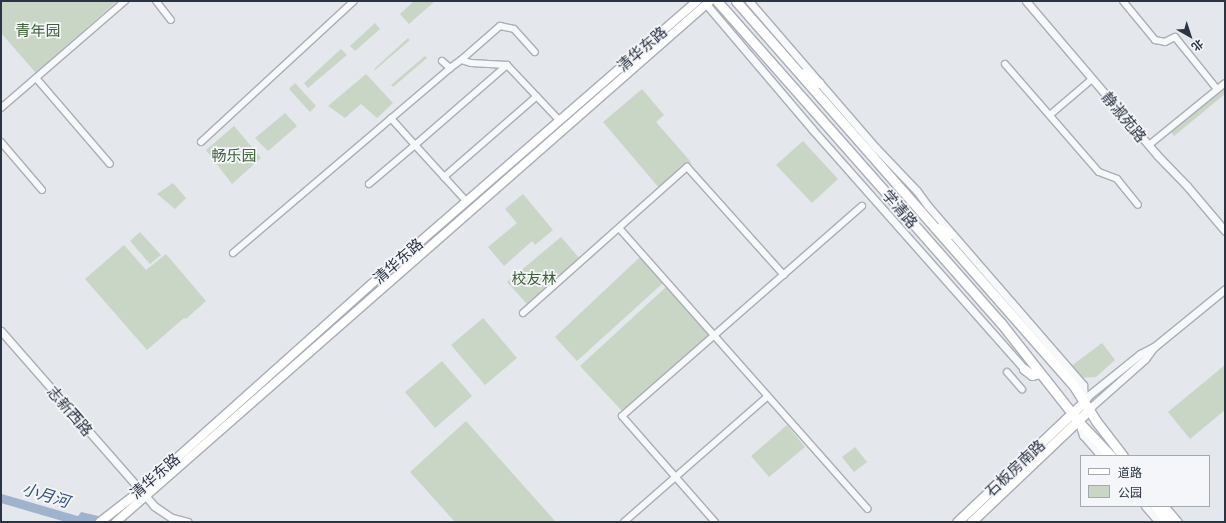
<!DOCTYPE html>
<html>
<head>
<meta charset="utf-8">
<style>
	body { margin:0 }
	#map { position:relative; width:1226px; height:523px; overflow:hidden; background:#e4e7ec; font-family:"PT Sans Narrow","Noto Sans SC",sans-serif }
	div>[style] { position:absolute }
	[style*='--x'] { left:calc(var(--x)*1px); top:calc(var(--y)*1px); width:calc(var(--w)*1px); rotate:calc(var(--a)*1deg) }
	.green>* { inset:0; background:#c9d6c5 }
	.water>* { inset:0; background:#9fb4cc }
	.river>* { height:9px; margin:-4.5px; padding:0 4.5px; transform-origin:4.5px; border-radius:4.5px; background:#9fb4cc }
	.roads { filter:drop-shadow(1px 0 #a9aeb7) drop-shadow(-1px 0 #a9aeb7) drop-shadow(0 1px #a9aeb7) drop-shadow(0 -1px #a9aeb7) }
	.minor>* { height:6px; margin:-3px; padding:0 3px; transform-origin:3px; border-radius:3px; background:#f7f8fa }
	.tertiary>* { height:7px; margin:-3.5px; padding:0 3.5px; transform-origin:3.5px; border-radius:3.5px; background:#f7f8fa }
	.secondary>* { height:8px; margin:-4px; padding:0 4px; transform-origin:4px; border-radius:4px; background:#fff }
	.primary>* { height:9px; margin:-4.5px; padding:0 4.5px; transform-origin:4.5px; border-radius:4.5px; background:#fff }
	span { translate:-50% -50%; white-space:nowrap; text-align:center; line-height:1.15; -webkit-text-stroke:3.5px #f4f6f9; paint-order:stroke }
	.park-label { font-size:15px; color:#3f6138 }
	.street-label { font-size:15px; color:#2b3445 }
	.water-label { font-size:16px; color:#34527a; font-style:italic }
	.frame { position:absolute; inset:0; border:2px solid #2b3445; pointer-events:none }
	.legend { position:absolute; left:1080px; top:455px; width:130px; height:52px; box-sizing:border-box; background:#f4f6f9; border:1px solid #a4a8b1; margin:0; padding:5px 7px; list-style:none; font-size:12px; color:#2b3445 }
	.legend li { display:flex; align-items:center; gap:8px; height:20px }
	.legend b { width:20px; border:1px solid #a4a8b1 }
	.north { position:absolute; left:1170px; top:16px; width:40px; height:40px; -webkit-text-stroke:3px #f4f6f9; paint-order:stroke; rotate:141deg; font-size:11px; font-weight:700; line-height:16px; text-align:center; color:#2b3445 }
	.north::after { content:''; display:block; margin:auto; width:14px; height:18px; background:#2b3445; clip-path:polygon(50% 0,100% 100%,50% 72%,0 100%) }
</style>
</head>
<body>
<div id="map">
	<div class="green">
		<i style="clip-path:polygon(1px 1px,117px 1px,36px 73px,1px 33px)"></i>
		<i style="clip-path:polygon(414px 1px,435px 1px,409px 24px,400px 14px)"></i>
		<i style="clip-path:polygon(375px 23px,380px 29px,355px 51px,350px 46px)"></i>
		<i style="clip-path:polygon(408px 38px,410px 40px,375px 70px,374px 69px)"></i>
		<i style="clip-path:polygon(341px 49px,347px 55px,308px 88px,304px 83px)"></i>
		<i style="clip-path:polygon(425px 56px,427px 58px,393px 87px,391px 85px)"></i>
		<i style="clip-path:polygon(366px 74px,393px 103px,377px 118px,361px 104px,345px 118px,328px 106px)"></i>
		<i style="clip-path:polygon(295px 83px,316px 106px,310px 112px,289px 89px)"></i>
		<i style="clip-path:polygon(1225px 84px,1225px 94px,1174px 136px,1169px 129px)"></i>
		<i style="clip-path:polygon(642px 89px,664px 115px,656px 122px,691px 162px,660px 189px,603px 122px)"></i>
		<i style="clip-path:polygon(285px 113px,297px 126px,268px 151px,255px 138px)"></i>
		<i style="clip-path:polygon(234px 126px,261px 158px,232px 184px,206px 150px)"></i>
		<i style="clip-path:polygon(803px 141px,838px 179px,812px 203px,776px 165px)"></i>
		<i style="clip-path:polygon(173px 183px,186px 198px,175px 209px,157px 194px)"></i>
		<i style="clip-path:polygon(523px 194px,553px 230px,535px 245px,532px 241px,504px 266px,488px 247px,517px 223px,505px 209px)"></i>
		<i style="clip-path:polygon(140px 232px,161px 255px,150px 264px,130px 241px)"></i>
		<i style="clip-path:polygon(561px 237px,580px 259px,528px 305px,507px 282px)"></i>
		<i style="clip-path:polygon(124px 245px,146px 270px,166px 254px,206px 301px,186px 319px,184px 318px,147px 350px,85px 279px)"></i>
		<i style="clip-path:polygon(640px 257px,663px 283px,577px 361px,555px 337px)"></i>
		<i style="clip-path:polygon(666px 287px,709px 335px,622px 411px,580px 366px)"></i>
		<i style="clip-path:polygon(483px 318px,517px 358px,485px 385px,451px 345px)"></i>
		<i style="clip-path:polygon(1102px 343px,1115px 360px,1096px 377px,1080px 378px,1070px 367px)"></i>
		<i style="clip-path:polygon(442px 361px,472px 396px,435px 428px,405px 392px)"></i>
		<i style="clip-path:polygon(1225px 365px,1225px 410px,1190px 439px,1168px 412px)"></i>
		<i style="clip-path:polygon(466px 421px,555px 521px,553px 522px,455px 522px,410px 472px)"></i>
		<i style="clip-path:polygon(787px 425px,805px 447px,769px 477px,751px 456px)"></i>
		<i style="clip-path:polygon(855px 447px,867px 462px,854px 472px,842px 457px)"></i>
	</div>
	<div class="water">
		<i style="clip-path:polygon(81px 512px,124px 522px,74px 522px)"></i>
	</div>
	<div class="river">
		<i style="--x:1;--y:498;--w:85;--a:16.3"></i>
	</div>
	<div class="roads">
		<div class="minor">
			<i style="--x:156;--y:1;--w:24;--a:52"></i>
			<i style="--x:1123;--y:1;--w:50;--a:50.6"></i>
			<i style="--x:1155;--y:40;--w:10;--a:11"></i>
			<i style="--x:1165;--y:42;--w:11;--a:-27"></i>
			<i style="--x:1175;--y:37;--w:67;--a:51.1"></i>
			<i style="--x:461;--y:60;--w:52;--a:-41.1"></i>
			<i style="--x:500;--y:26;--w:14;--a:12"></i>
			<i style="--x:514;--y:29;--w:31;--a:48"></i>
			<i style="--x:442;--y:61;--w:11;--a:41"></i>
			<i style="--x:450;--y:68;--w:14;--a:-36"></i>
			<i style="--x:461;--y:60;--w:10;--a:17"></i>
			<i style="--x:471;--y:63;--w:36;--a:3"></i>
			<i style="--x:507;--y:65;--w:77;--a:46.6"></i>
			<i style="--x:1005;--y:64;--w:143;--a:49"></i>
			<i style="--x:1099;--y:172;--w:19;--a:21"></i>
			<i style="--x:1117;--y:179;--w:33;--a:51"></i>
			<i style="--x:36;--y:78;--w:113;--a:49.3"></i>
			<i style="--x:1;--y:108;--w:164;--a:-40.8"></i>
			<i style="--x:1051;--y:114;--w:54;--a:-40.5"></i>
			<i style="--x:1;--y:142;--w:63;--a:49.5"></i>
			<i style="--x:201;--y:142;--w:208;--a:-42.7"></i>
			<i style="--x:1149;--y:145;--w:98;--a:-39.2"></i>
			<i style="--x:444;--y:177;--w:123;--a:-41.1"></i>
			<i style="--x:369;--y:184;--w:60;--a:-40.3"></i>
			<i style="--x:415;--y:145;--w:36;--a:-132"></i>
			<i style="--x:467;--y:202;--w:77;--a:-132.4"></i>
			<i style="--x:415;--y:145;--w:122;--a:-41"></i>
			<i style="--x:619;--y:228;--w:375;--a:48.5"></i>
			<i style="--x:233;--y:253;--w:285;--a:-40.4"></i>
			<i style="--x:523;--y:313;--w:220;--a:-41.7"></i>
			<i style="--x:687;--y:167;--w:145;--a:48.1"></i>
			<i style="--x:1007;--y:372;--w:23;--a:49"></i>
			<i style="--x:624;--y:522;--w:191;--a:-41.2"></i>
			<i style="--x:715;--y:522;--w:141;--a:-131.3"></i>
			<i style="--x:622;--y:416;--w:319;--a:-41.2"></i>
		</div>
		<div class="tertiary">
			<i style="--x:749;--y:1;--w:194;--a:49.2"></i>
			<i style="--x:876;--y:148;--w:59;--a:46.4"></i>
			<i style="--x:917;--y:191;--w:19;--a:54"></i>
			<i style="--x:928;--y:206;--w:237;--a:49.1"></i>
			<i style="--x:1083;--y:385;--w:16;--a:86"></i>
			<i style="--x:1026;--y:1;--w:202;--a:49.6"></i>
			<i style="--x:1157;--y:155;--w:43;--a:45.9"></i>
			<i style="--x:1187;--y:186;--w:59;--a:49.8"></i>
			<i style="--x:706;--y:4;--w:164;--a:49.7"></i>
			<i style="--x:812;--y:129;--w:320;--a:48.5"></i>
			<i style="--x:1;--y:331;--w:232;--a:48.8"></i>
			<i style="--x:154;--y:506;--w:22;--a:34"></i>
			<i style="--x:172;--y:518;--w:16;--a:14"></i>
			<i style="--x:1084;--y:402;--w:7;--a:-56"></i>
			<i style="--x:1088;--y:396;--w:67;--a:-38.9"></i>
			<i style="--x:1140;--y:354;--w:16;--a:-27"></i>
			<i style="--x:1154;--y:347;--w:92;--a:-39.2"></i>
			<i style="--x:1089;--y:410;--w:5;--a:-53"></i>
			<i style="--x:1092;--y:406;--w:71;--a:-41.6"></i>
			<i style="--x:1145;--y:359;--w:14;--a:-54"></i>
			<i style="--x:1079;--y:423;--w:13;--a:72"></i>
			<i style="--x:1083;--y:435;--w:28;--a:49"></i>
			<i style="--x:1145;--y:506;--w:21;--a:49"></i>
		</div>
		<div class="secondary">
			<i style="--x:100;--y:522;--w:51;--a:-37.8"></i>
			<i style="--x:140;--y:491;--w:306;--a:-41.8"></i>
			<i style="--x:368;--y:287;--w:436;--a:-41"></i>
			<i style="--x:116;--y:522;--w:790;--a:-41.25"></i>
		</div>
		<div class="primary">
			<i style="--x:717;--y:1;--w:429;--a:48.6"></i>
			<i style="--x:1001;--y:323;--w:125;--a:51.8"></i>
			<i style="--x:1078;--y:421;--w:48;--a:46.7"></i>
			<i style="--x:736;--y:1;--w:512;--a:48.72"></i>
			<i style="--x:1074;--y:386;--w:41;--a:57.8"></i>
			<i style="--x:1096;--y:421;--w:44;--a:52.4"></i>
			<i style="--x:804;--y:73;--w:18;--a:34"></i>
			<i style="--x:937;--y:228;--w:15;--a:23"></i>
			<i style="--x:1024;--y:369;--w:10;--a:37"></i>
			<i style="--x:1032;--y:375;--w:7;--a:-16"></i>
			<i style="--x:1155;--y:506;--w:16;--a:50"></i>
			<i style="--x:1163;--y:506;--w:21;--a:49"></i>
			<i style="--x:957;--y:522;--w:175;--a:-43.4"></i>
			<i style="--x:971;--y:522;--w:163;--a:-43.5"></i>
		</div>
	</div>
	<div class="park-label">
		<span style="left:38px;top:31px">青年园</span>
		<span style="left:234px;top:156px">畅乐园</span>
		<span style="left:534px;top:279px">校友林</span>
	</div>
	<div class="street-label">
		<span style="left:642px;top:49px;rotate:-41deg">清华东路</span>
		<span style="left:1124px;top:117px;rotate:50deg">静淑苑路</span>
		<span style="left:900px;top:209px;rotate:49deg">学清路</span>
		<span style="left:398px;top:261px;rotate:-41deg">清华东路</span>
		<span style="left:70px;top:411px;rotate:49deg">志新西路</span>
		<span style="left:1015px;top:468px;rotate:-43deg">石板房南路</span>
		<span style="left:155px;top:476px;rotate:-41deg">清华东路</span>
	</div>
	<div class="water-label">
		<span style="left:46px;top:495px;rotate:17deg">小月河</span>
	</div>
	<div class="frame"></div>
	<ul class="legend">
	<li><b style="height:5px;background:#fff"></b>道路</li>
	<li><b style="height:11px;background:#c9d6c5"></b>公园</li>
	</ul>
	<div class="north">北</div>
</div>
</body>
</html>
